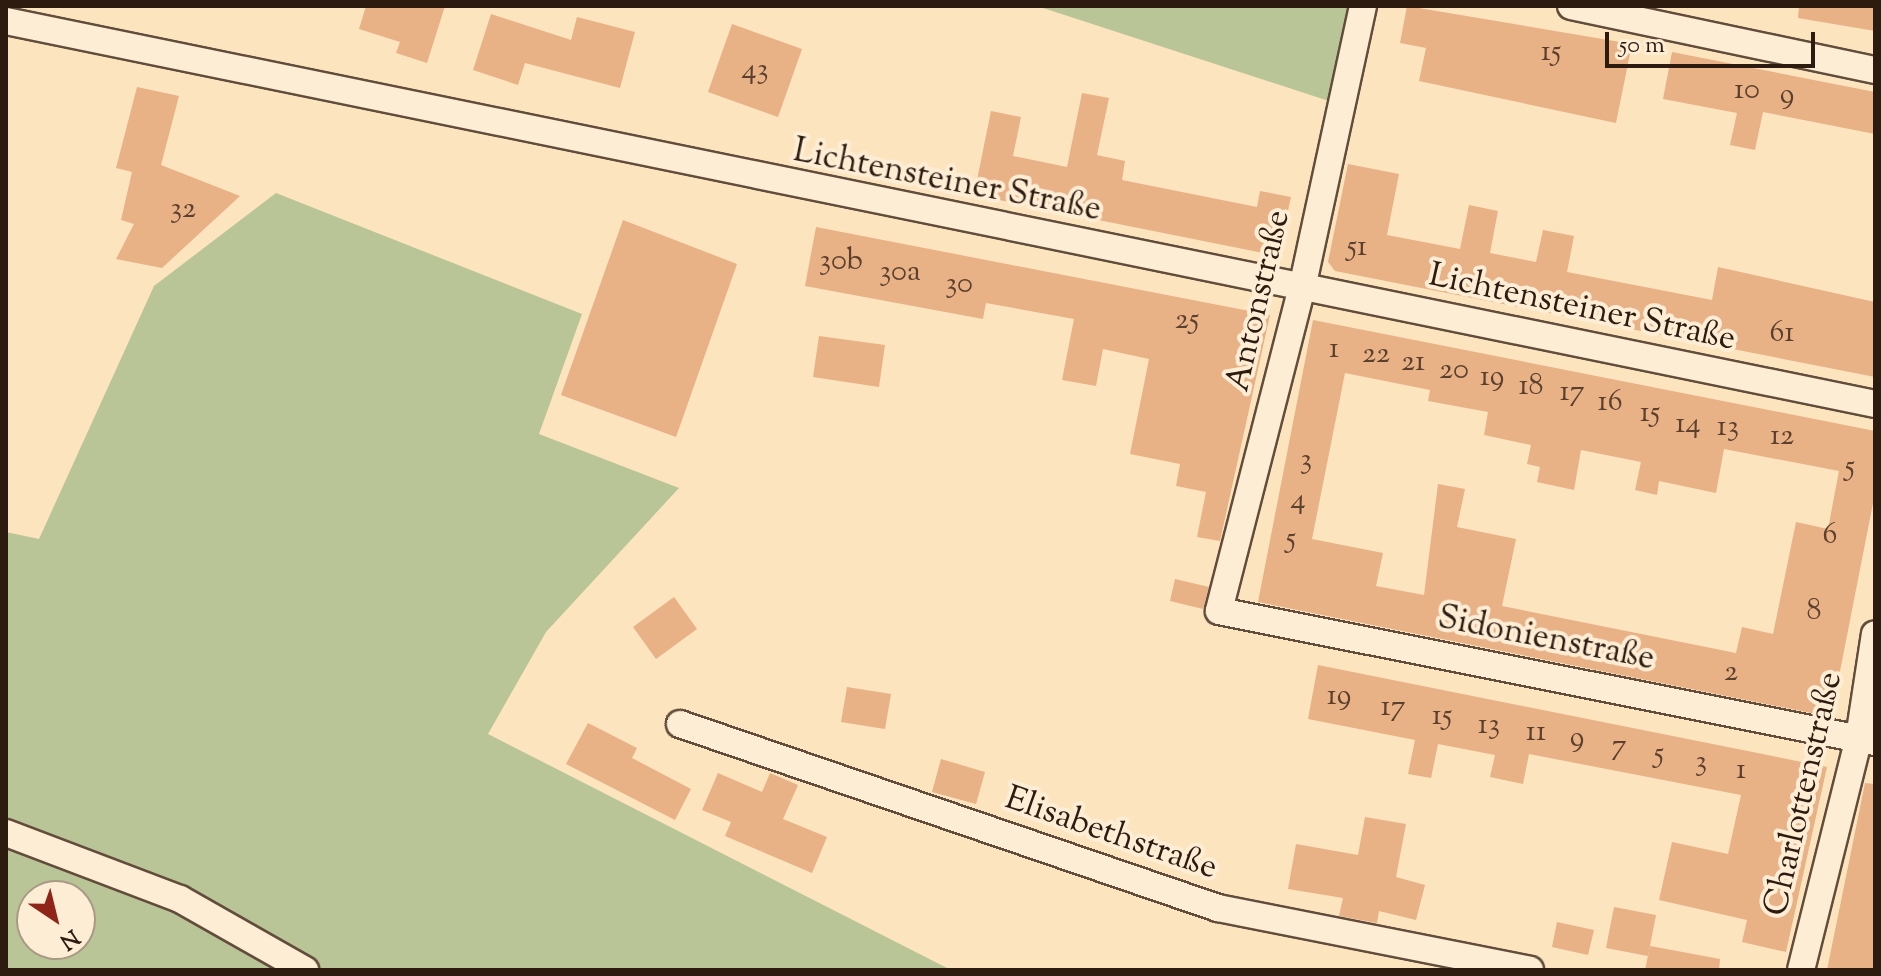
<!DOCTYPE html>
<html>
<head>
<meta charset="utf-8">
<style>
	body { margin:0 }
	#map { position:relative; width:1881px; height:976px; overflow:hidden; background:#fce4be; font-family:"Sorts Mill Goudy",serif }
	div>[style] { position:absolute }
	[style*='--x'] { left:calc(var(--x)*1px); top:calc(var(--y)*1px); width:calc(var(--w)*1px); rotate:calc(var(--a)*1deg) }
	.green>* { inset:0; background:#b9c596 }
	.building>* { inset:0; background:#e8b186 }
	.roads { filter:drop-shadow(2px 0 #624d3c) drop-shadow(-2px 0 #624d3c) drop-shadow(0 2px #624d3c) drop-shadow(0 -2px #624d3c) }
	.street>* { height:26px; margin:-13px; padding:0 13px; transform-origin:13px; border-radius:13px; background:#fdedd5 }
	span { translate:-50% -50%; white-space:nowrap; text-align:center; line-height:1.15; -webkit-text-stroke:8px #fdedd5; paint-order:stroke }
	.number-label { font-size:30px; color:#5c402e }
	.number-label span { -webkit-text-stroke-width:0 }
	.street-label { font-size:34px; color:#2e1b10 }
	.frame { position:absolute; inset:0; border:8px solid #2e1b10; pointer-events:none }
	.north { position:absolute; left:16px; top:880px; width:80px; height:80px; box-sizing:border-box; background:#fdedd5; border:2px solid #aa9986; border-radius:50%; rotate:145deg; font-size:22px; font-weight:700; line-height:32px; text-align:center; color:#2e1b10 }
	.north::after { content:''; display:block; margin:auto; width:28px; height:36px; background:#8f2418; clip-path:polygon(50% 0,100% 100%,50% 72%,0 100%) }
	.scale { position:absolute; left:1605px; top:32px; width:210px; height:36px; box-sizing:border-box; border:4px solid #2e1b10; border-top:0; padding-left:10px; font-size:24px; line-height:28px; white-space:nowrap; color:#2e1b10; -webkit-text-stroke:6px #fdedd5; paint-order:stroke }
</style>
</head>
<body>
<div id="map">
	<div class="green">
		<i style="clip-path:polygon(1037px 6px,1363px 6px,1338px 104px)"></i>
		<i style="clip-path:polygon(evenodd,276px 193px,582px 314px,539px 434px,679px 488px,546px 632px,488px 734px,951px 970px,6px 970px,6px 532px,39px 539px,154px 286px,276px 193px,32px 896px,80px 896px,80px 944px,32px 944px,32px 896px)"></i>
	</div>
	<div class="building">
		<i style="clip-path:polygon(366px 6px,445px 6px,427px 63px,396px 53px,400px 42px,359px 29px)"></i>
		<i style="clip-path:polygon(1407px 6px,1632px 44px,1616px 123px,1419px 81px,1426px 48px,1400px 43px)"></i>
		<i style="clip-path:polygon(1799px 6px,1875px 6px,1875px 31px,1798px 18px)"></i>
		<i style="clip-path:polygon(491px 14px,571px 40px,577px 17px,635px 32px,620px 88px,525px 63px,518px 85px,473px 70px)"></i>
		<i style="clip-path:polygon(732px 24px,802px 49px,778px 117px,708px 92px)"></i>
		<i style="clip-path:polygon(1672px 52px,1875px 92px,1875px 134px,1763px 112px,1755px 150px,1730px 145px,1737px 113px,1663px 99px)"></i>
		<i style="clip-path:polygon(137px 87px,179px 96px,161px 165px,240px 196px,162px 268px,116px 259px,134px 224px,121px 220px,132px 172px,116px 168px)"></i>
		<i style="clip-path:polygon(1082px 93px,1109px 98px,1097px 155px,1125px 161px,1122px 180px,1257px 207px,1260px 191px,1291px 197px,1278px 256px,974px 195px,991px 111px,1021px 117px,1013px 156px,1067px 167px)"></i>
		<i style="clip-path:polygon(1348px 164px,1399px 174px,1387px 235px,1460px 249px,1469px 205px,1498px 211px,1490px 253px,1536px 262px,1543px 230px,1574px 236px,1567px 272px,1712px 300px,1718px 267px,1875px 302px,1875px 377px,1335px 271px,1328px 262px)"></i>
		<i style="clip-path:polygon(623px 220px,737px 264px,676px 437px,561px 395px)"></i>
		<i style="clip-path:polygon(816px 227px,1270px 315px,1220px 541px,1197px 537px,1206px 492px,1176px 486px,1180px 464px,1130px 454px,1149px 359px,1103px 349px,1096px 386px,1062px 380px,1074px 319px,986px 303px,983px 319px,805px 286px)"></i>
		<i style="clip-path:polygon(evenodd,1313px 320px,1875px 431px,1875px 493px,1831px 717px,1258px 602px,1313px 320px,1345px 373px,1430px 390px,1428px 401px,1488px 412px,1484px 435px,1531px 445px,1527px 464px,1540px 467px,1537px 482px,1574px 490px,1581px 450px,1641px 462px,1635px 490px,1657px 495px,1659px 481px,1716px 493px,1724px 449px,1839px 471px,1828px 529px,1796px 522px,1773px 634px,1742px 627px,1736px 653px,1502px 606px,1516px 539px,1457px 527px,1465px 489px,1438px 484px,1424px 595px,1376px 586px,1383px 553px,1312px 539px,1345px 373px)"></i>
		<i style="clip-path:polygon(819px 336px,885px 345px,879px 387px,813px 377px)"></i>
		<i style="clip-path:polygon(1175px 579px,1209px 587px,1203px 609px,1170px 601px)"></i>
		<i style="clip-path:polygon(674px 597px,697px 629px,656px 659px,633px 627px)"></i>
		<i style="clip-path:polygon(1318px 665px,1827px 767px,1786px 952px,1742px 942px,1747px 920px,1659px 900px,1672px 842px,1728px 854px,1741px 795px,1529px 754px,1523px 784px,1490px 777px,1495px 755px,1438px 744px,1431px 778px,1408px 774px,1415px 740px,1308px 719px)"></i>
		<i style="clip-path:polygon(847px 687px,891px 694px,885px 729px,841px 722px)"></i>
		<i style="clip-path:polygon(588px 723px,637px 748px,632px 758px,691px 789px,675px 820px,566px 764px)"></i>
		<i style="clip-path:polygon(941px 759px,985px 772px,976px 804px,932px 792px)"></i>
		<i style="clip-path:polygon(718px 773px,762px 792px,770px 773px,798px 785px,783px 819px,827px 837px,812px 873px,725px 836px,731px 822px,702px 810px)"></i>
		<i style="clip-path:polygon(1865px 783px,1875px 784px,1875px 970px,1827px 970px)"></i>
		<i style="clip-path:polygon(1365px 817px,1406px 824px,1396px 877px,1425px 885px,1416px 920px,1379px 911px,1377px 923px,1339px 916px,1343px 898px,1288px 889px,1296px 844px,1358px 855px)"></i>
		<i style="clip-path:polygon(1614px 907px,1656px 915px,1648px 956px,1606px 948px)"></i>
		<i style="clip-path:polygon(1557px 922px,1594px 930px,1588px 955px,1552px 947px)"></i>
		<i style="clip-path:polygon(1650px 946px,1720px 959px,1719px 970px,1645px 970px)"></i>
	</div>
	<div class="roads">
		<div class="street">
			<i style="--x:1363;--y:6;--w:288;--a:102.2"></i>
			<i style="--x:1302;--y:287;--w:334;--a:104.4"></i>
			<i style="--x:1219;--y:611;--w:669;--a:11.29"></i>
			<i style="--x:1571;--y:6;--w:311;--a:11.9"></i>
			<i style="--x:6;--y:21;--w:1908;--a:11.58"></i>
			<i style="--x:680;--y:724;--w:569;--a:18.88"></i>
			<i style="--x:1218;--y:908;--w:318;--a:11.2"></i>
			<i style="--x:6;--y:833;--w:186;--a:20.8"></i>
			<i style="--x:180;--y:899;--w:144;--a:29.6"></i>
			<i style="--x:1801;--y:970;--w:239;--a:-76"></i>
			<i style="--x:1859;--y:738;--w:105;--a:-81.3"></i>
		</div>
	</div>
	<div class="number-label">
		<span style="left:1551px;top:53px">15</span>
		<span style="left:755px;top:71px">43</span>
		<span style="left:1747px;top:91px">10</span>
		<span style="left:1787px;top:96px">9</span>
		<span style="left:183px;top:210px">32</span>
		<span style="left:1357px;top:248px">51</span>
		<span style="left:841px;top:262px">30b</span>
		<span style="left:900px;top:273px">30a</span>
		<span style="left:959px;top:285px">30</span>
		<span style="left:1187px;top:321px">25</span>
		<span style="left:1782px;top:334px">61</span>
		<span style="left:1334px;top:350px">1</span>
		<span style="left:1376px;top:355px">22</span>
		<span style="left:1413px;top:363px">21</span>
		<span style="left:1454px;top:371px">20</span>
		<span style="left:1492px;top:378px">19</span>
		<span style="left:1531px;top:387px">18</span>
		<span style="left:1572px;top:393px">17</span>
		<span style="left:1610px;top:403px">16</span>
		<span style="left:1650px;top:414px">15</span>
		<span style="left:1688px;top:425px">14</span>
		<span style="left:1728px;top:428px">13</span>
		<span style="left:1782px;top:437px">12</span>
		<span style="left:1306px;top:461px">3</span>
		<span style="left:1850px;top:468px">5</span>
		<span style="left:1298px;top:501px">4</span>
		<span style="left:1830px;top:536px">6</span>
		<span style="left:1291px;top:540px">5</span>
		<span style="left:1814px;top:612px">8</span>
		<span style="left:1731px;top:673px">2</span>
		<span style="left:1339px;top:697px">19</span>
		<span style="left:1393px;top:708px">17</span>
		<span style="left:1442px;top:717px">15</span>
		<span style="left:1489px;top:726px">13</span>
		<span style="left:1536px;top:733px">11</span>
		<span style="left:1577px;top:739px">9</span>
		<span style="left:1619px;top:747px">7</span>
		<span style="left:1659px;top:755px">5</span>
		<span style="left:1701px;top:763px">3</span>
		<span style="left:1741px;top:771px">1</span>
	</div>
	<div class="street-label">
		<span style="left:947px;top:181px;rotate:11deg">Lichtensteiner Straße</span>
		<span style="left:1259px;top:301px;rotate:-77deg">Antonstraße</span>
		<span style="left:1582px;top:308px;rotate:12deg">Lichtensteiner Straße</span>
		<span style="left:1546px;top:639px;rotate:11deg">Sidonienstraße</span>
		<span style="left:1804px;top:794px;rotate:-77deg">Charlottenstraße</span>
		<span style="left:1111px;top:834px;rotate:19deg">Elisabethstraße</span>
	</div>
	<div class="frame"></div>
	<div class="north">N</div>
	<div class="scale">50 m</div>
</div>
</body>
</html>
